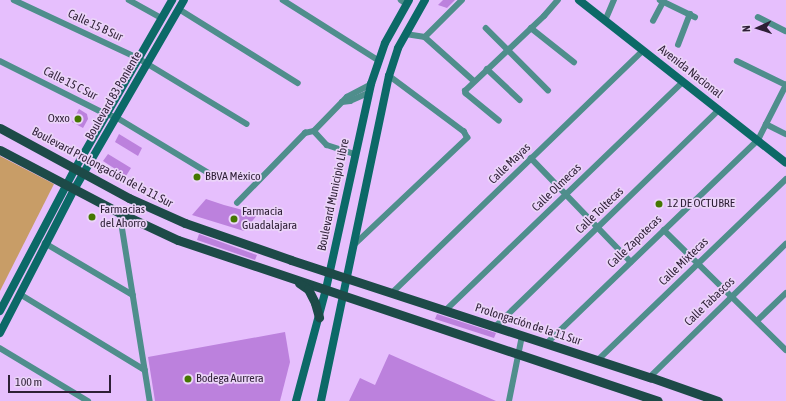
<!DOCTYPE html>
<html>
<head>
<meta charset="utf-8">
<style>
	body { margin:0 }
	#map { position:relative; width:786px; height:401px; overflow:hidden; background:#e6bffd; font-family:"Asap Condensed",sans-serif }
	div>[style] { position:absolute }
	[style*='--x'] { left:calc(var(--x)*1px); top:calc(var(--y)*1px); width:calc(var(--w)*1px); rotate:calc(var(--a)*1deg) }
	.green>* { inset:0; background:#c89d67 }
	.building>* { inset:0; background:#bc81dd }
	.street>* { height:5.5px; margin:-2.75px; padding:0 2.75px; transform-origin:2.75px; border-radius:2.75px; background:#4f8e8c }
	.secondary>* { height:8px; margin:-4px; padding:0 4px; transform-origin:4px; border-radius:4px; background:#0c6967 }
	.primary>* { height:9px; margin:-4.5px; padding:0 4.5px; transform-origin:4.5px; border-radius:4.5px; background:#1d4a48 }
	.dots>* { width:11px; height:11px; translate:-50% -50%; box-sizing:border-box; border:2px solid #ebd4f9; border-radius:50% }
	span { translate:-50% -50%; white-space:nowrap; text-align:center; line-height:1.15; -webkit-text-stroke:3.5px #ebd4f9; paint-order:stroke }
	.street-label { font-size:12px; color:#2e1f36 }
	.poi-label { font-size:12px; color:#2e1f36 }
	.right { translate:-100% -50%; text-align:right }
	.left { translate:0 -50%; text-align:left }
	.north { position:absolute; left:738px; top:8px; width:40px; height:40px; -webkit-text-stroke:3px #ebd4f9; paint-order:stroke; rotate:267deg; font-size:11px; font-weight:700; line-height:16px; text-align:center; color:#2e1f36 }
	.north::after { content:''; display:block; margin:auto; width:14px; height:18px; background:#2e1f36; clip-path:polygon(50% 0,100% 100%,50% 72%,0 100%) }
	.scale { position:absolute; left:8px; top:375px; width:103px; height:18px; box-sizing:border-box; border:2px solid #2e1f36; border-top:0; padding-left:5px; font-size:12px; line-height:14px; white-space:nowrap; color:#2e1f36; -webkit-text-stroke:3px #ebd4f9; paint-order:stroke }
</style>
</head>
<body>
<div id="map">
	<div class="green">
		<i style="clip-path:polygon(0 156px,54px 184px,0 291px)"></i>
	</div>
	<div class="building">
		<i style="clip-path:polygon(443px 0,455px 0,447px 8px,438px 5px)"></i>
		<i style="clip-path:polygon(79px 109px,87px 114px,88px 119px,83px 128px,72px 122px)"></i>
		<i style="clip-path:polygon(119px 134px,142px 148px,138px 156px,115px 142px)"></i>
		<i style="clip-path:polygon(108px 154px,131px 168px,126px 176px,103px 161px)"></i>
		<i style="clip-path:polygon(206px 199px,224px 205px,258px 214px,244px 231px,192px 215px)"></i>
		<i style="clip-path:polygon(199px 234px,257px 255px,255px 260px,197px 240px)"></i>
		<i style="clip-path:polygon(437px 314px,496px 333px,494px 338px,435px 319px)"></i>
		<i style="clip-path:polygon(285px 332px,290px 362px,280px 401px,155px 401px,148px 357px)"></i>
		<i style="clip-path:polygon(389px 354px,496px 401px,349px 401px,360px 378px,375px 385px)"></i>
	</div>
	<div class="street">
		<i style="--x:14;--y:0;--w:137;--a:25.1"></i>
		<i style="--x:138;--y:58;--w:127;--a:31.2"></i>
		<i style="--x:129;--y:0;--w:38;--a:29"></i>
		<i style="--x:283;--y:0;--w:112;--a:32.3"></i>
		<i style="--x:401;--y:0;--w:7;--a:34"></i>
		<i style="--x:660;--y:0;--w:39;--a:26"></i>
		<i style="--x:179;--y:9;--w:140;--a:31.9"></i>
		<i style="--x:758;--y:17;--w:31;--a:27"></i>
		<i style="--x:605;--y:21;--w:23;--a:-67"></i>
		<i style="--x:653;--y:21;--w:21;--a:-62"></i>
		<i style="--x:486;--y:28;--w:88;--a:45"></i>
		<i style="--x:531;--y:28;--w:55;--a:38.3"></i>
		<i style="--x:406;--y:34;--w:19;--a:9"></i>
		<i style="--x:425;--y:37;--w:66;--a:41.9"></i>
		<i style="--x:425;--y:37;--w:52;--a:-45"></i>
		<i style="--x:678;--y:45;--w:33;--a:-69"></i>
		<i style="--x:0;--y:61;--w:119;--a:26.6"></i>
		<i style="--x:106;--y:114;--w:10;--a:17"></i>
		<i style="--x:116;--y:117;--w:112;--a:31.1"></i>
		<i style="--x:737;--y:61;--w:55;--a:26.1"></i>
		<i style="--x:487;--y:69;--w:45;--a:43.2"></i>
		<i style="--x:342;--y:102;--w:8;--a:-7"></i>
		<i style="--x:350;--y:101;--w:20;--a:-24"></i>
		<i style="--x:499;--y:121;--w:43;--a:-140.7"></i>
		<i style="--x:466;--y:94;--w:3;--a:-108"></i>
		<i style="--x:465;--y:91;--w:109;--a:-43.5"></i>
		<i style="--x:544;--y:16;--w:21;--a:-49"></i>
		<i style="--x:766;--y:124;--w:22;--a:27"></i>
		<i style="--x:314;--y:131;--w:19;--a:47"></i>
		<i style="--x:327;--y:145;--w:29;--a:18"></i>
		<i style="--x:531;--y:158;--w:144;--a:46.1"></i>
		<i style="--x:237;--y:203;--w:98;--a:-45.8"></i>
		<i style="--x:305;--y:133;--w:9;--a:-13"></i>
		<i style="--x:314;--y:131;--w:47;--a:-45.9"></i>
		<i style="--x:347;--y:97;--w:27;--a:-28"></i>
		<i style="--x:120;--y:213;--w:190;--a:80.9"></i>
		<i style="--x:664;--y:230;--w:171;--a:44.5"></i>
		<i style="--x:45;--y:243;--w:102;--a:30.6"></i>
		<i style="--x:354;--y:245;--w:156;--a:-43.4"></i>
		<i style="--x:467;--y:138;--w:7;--a:-117"></i>
		<i style="--x:464;--y:132;--w:94;--a:-143.3"></i>
		<i style="--x:392;--y:293;--w:349;--a:-44"></i>
		<i style="--x:20;--y:294;--w:146;--a:31.3"></i>
		<i style="--x:446;--y:310;--w:329;--a:-43.9"></i>
		<i style="--x:757;--y:321;--w:40;--a:-44"></i>
		<i style="--x:495;--y:327;--w:312;--a:-44.1"></i>
		<i style="--x:546;--y:344;--w:294;--a:-43.9"></i>
		<i style="--x:758;--y:140;--w:62;--a:-63"></i>
		<i style="--x:0;--y:348;--w:103;--a:31.1"></i>
		<i style="--x:597;--y:361;--w:262;--a:-43.9"></i>
		<i style="--x:650;--y:377;--w:190;--a:-44.4"></i>
		<i style="--x:509;--y:401;--w:66;--a:-78.7"></i>
	</div>
	<div class="secondary">
		<i style="--x:579;--y:0;--w:263;--a:38.2"></i>
		<i style="--x:0;--y:311;--w:161;--a:-62.2"></i>
		<i style="--x:75;--y:169;--w:195;--a:-60.1"></i>
		<i style="--x:0;--y:333;--w:163;--a:-62.7"></i>
		<i style="--x:75;--y:188;--w:217;--a:-59.9"></i>
		<i style="--x:296;--y:401;--w:116;--a:-75"></i>
		<i style="--x:326;--y:289;--w:210;--a:-77.6"></i>
		<i style="--x:371;--y:84;--w:43;--a:-71.1"></i>
		<i style="--x:385;--y:43;--w:49;--a:-60.8"></i>
		<i style="--x:321;--y:401;--w:332;--a:-78.2"></i>
		<i style="--x:389;--y:76;--w:29;--a:-72"></i>
		<i style="--x:398;--y:48;--w:55;--a:-60.6"></i>
	</div>
	<div class="primary">
		<i style="--x:0;--y:128;--w:147;--a:28.5"></i>
		<i style="--x:129;--y:198;--w:61;--a:24.1"></i>
		<i style="--x:185;--y:223;--w:112;--a:19.2"></i>
		<i style="--x:291;--y:260;--w:378;--a:18.1"></i>
		<i style="--x:650;--y:377;--w:72;--a:19.4"></i>
		<i style="--x:0;--y:150;--w:136;--a:27.7"></i>
		<i style="--x:120;--y:213;--w:64;--a:25"></i>
		<i style="--x:178;--y:240;--w:506;--a:18.54"></i>
		<i style="--x:299;--y:283;--w:11;--a:34"></i>
		<i style="--x:308;--y:289;--w:16;--a:63"></i>
		<i style="--x:315;--y:303;--w:15;--a:74"></i>
	</div>
	<div class="dots">
		<i style="left:78px;top:119px;background:#470"></i>
		<i style="left:197px;top:177px;background:#470"></i>
		<i style="left:659px;top:204px;background:#470"></i>
		<i style="left:92px;top:217px;background:#470"></i>
		<i style="left:234px;top:219px;background:#470"></i>
		<i style="left:188px;top:379px;background:#470"></i>
	</div>
	<div class="street-label">
		<span style="left:95px;top:26px;rotate:25deg">Calle 15 B Sur</span>
		<span style="left:690px;top:72px;rotate:38deg">Avenida Nacional</span>
		<span style="left:70px;top:84px;rotate:27deg">Calle 15 C Sur</span>
		<span style="left:114px;top:96px;rotate:-60deg">Boulevard 83 Poniente</span>
		<span style="left:510px;top:164px;rotate:-44deg">Calle Mayas</span>
		<span style="left:102px;top:168px;rotate:28deg">Boulevard Prolongación de la 11 Sur</span>
		<span style="left:557px;top:188px;rotate:-44deg">Calle Olmecas</span>
		<span style="left:334px;top:195px;rotate:-78deg">Boulevard Municipio Libre</span>
		<span style="left:600px;top:211px;rotate:-44deg">Calle Toltecas</span>
		<span style="left:635px;top:242px;rotate:-44deg">Calle Zapotecas</span>
		<span style="left:684px;top:262px;rotate:-44deg">Calle Mixtecas</span>
		<span style="left:710px;top:302px;rotate:-44deg">Calle Tabascos</span>
		<span style="left:528px;top:325px;rotate:18deg">Prolongación de la 11 Sur</span>
	</div>
	<div class="poi-label">
		<span class="right" style="left:70px;top:119px">Oxxo</span>
		<span class="left" style="left:205px;top:177px">BBVA México</span>
		<span class="left" style="left:667px;top:204px">12 DE OCTUBRE</span>
		<span class="left" style="left:100px;top:217px">Farmacias<br>del Ahorro</span>
		<span class="left" style="left:242px;top:219px">Farmacia<br>Guadalajara</span>
		<span class="left" style="left:196px;top:379px">Bodega Aurrera</span>
	</div>
	<div class="north">N</div>
	<div class="scale">100 m</div>
</div>
</body>
</html>
